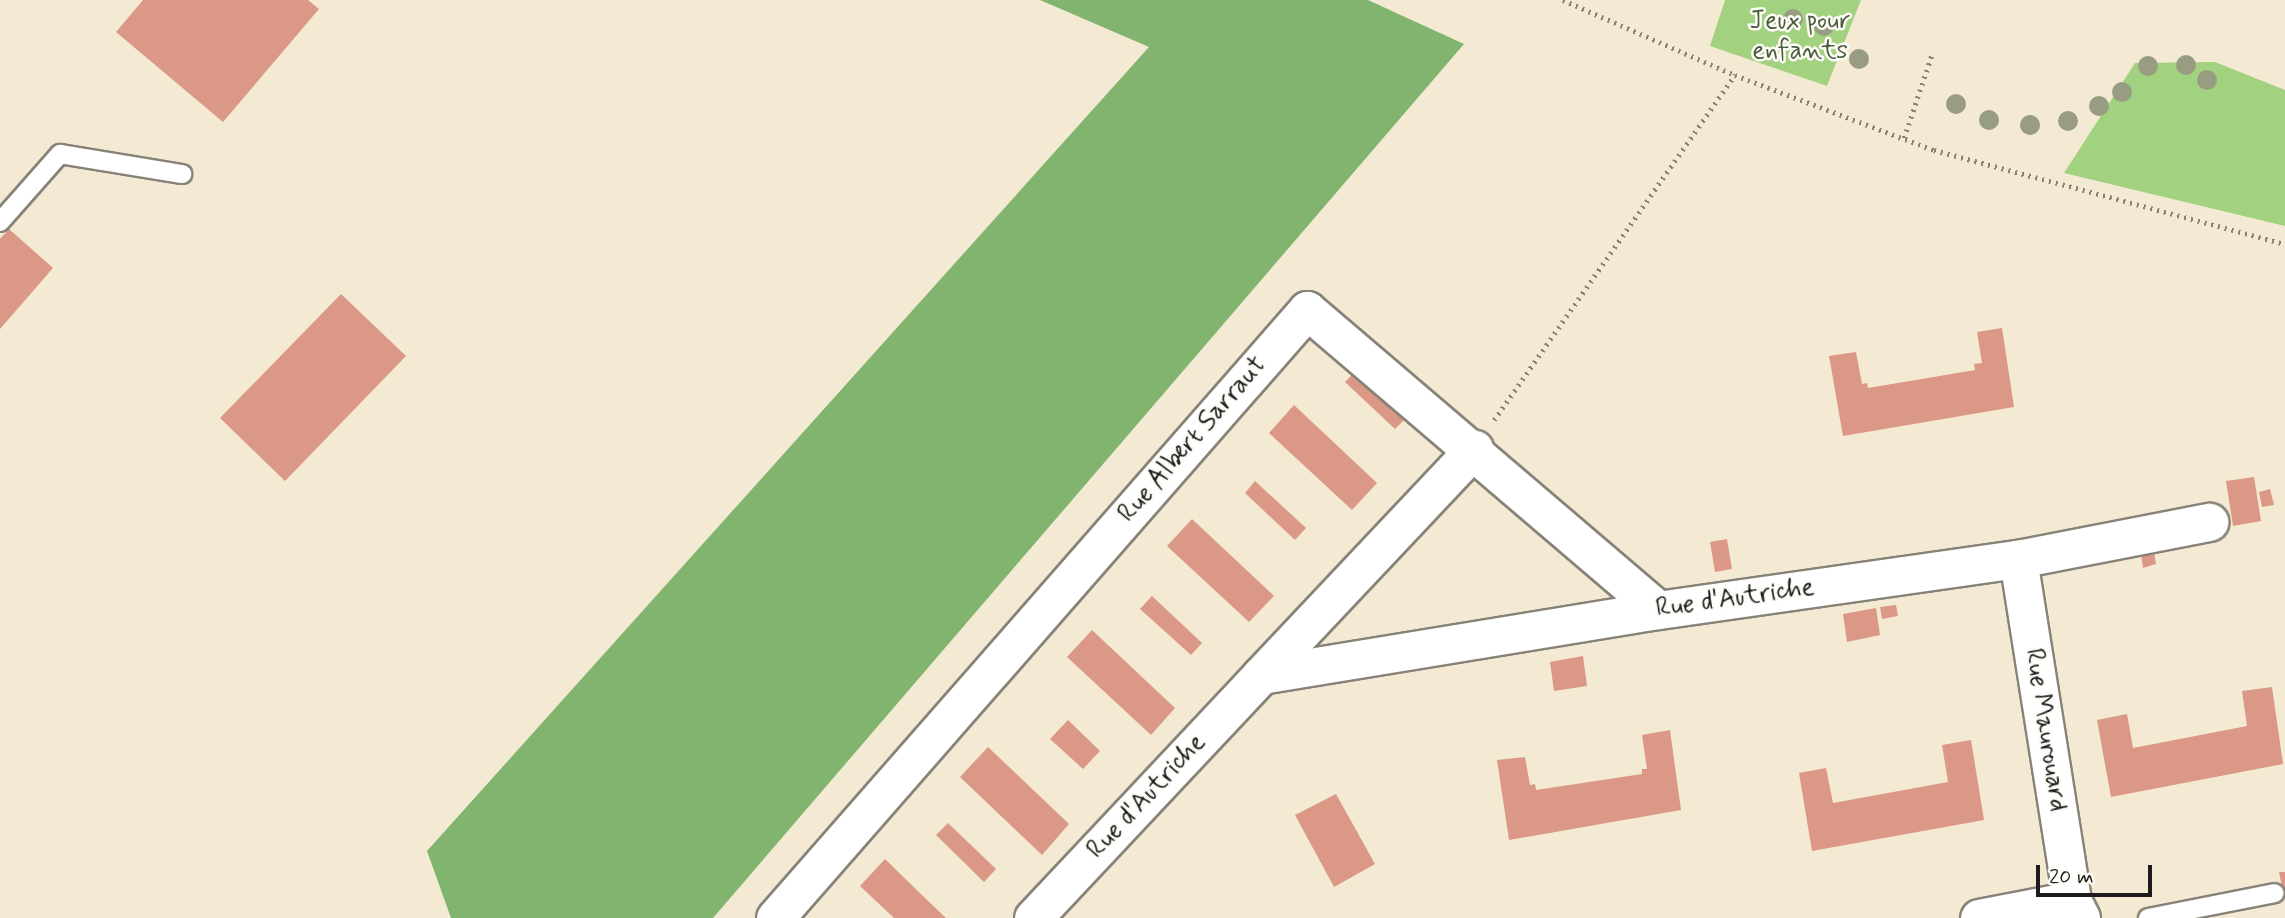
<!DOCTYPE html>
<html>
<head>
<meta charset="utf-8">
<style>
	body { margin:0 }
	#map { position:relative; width:2285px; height:918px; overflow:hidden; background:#f4ead3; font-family:Mynerve,sans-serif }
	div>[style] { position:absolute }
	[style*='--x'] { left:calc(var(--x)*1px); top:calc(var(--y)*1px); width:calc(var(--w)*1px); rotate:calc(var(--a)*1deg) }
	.green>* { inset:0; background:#a2d280 }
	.forest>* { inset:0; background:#81b46e }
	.building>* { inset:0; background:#db9886 }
	.path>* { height:4.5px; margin-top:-2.25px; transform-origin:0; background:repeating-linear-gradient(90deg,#888378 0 2px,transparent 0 7px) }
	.roads { filter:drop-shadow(2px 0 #888378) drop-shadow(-2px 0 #888378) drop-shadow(0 2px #888378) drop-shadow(0 -2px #888378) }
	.service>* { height:18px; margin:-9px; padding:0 9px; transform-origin:9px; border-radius:9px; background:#fff }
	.minor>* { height:37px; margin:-18.5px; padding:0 18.5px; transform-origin:18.5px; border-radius:18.5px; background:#fff }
	.trees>* { width:20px; height:20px; margin:-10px; border-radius:50%; background:#979c82 }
	span { translate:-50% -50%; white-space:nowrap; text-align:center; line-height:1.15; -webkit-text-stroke:5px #fdfcf7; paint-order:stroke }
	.park-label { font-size:26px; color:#4b5c3f }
	.street-label { font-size:26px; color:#1c1c1c }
	.scale { position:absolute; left:2036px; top:865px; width:116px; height:32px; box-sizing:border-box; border:4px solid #1c1c1c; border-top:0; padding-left:9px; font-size:21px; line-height:24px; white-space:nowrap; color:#1c1c1c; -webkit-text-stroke:5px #fdfcf7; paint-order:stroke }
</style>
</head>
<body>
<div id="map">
	<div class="green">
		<i style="clip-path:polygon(1725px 0,1861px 0,1827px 86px,1710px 46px)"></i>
		<i style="clip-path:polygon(2215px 62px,2285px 90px,2285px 226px,2064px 173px,2135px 63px)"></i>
	</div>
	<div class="forest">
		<i style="clip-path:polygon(1040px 0,1368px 0,1464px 44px,713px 918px,451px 918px,427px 851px,1149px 47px)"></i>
	</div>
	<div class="building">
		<i style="clip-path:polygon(143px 0,308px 0,319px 9px,223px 122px,116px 32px)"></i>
		<i style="clip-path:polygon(9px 229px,53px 268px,0 329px,0 239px)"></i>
		<i style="clip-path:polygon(341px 294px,406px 356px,285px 481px,220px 418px)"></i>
		<i style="clip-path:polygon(2002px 328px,2014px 407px,1843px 436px,1829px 356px,1856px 352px,1862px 384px,1867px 383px,1868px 388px,1975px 370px,1974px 364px,1982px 363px,1977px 332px)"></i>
		<i style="clip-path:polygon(1358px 369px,1407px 417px,1395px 429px,1345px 382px)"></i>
		<i style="clip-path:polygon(1294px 405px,1377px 483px,1352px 510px,1269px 433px)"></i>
		<i style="clip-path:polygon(2254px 477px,2261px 521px,2233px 526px,2226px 481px)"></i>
		<i style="clip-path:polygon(1255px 481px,1306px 528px,1295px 540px,1245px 493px)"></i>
		<i style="clip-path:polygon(2270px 489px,2274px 505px,2262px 507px,2259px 492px)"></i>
		<i style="clip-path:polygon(1192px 519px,1274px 596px,1249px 622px,1167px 546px)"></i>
		<i style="clip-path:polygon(1727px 539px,1732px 569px,1715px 572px,1710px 542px)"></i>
		<i style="clip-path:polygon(2154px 552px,2156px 564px,2143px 568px,2141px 555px)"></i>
		<i style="clip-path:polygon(1152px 596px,1202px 643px,1191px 655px,1140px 609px)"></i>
		<i style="clip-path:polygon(1896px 605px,1898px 616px,1882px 619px,1880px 607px)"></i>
		<i style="clip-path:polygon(1876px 608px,1880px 635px,1847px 642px,1843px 614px)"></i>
		<i style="clip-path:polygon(1092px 630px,1175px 708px,1151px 735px,1067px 657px)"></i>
		<i style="clip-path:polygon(1583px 656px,1587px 686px,1554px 691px,1550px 662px)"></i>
		<i style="clip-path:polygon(2272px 687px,2283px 764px,2111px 797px,2097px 720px,2127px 714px,2133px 748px,2247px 726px,2242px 691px)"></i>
		<i style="clip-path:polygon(1068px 720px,1100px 751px,1083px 769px,1050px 739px)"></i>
		<i style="clip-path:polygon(1670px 730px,1681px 810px,1509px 840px,1497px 760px,1525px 757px,1530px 785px,1535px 784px,1536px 790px,1642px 774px,1642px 769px,1647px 769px,1642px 735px)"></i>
		<i style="clip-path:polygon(1971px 740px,1984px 820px,1812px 851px,1799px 773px,1826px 768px,1833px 803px,1948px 782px,1942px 745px)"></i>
		<i style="clip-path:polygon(988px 747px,1069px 824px,1042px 855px,960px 777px)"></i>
		<i style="clip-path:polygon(1336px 794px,1375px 864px,1334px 887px,1295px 815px)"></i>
		<i style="clip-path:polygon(948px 823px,996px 869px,984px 882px,936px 835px)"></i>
		<i style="clip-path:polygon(885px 859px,926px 899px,946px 918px,894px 918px,860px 886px)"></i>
		<i style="clip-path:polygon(2279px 872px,2285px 872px,2285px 897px,2284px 897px)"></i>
	</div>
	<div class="path">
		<i style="--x:1563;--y:0;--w:188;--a:23.6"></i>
		<i style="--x:1735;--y:75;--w:213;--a:20.7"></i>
		<i style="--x:1934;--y:150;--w:363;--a:15"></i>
		<i style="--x:1904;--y:138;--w:89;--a:-71.6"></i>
		<i style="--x:1494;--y:420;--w:421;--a:-55.1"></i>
	</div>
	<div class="roads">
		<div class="service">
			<i style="--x:0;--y:222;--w:91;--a:-48.6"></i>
			<i style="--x:60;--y:154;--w:124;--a:9.3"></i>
			<i style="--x:2148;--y:918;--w:129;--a:-11.1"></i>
		</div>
		<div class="minor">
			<i style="--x:2018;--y:559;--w:345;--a:81"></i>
			<i style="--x:1261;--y:675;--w:311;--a:-46.7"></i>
			<i style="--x:775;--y:918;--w:808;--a:-48.81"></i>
			<i style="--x:1307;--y:310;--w:462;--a:40.5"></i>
			<i style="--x:1033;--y:918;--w:333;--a:-46.8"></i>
			<i style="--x:1261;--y:675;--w:402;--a:-9.3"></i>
			<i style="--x:1658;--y:610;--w:364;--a:-8.1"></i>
			<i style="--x:2018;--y:559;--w:195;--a:-11"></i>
			<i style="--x:1979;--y:918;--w:95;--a:-11"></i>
			<i style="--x:2072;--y:900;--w:20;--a:63"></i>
		</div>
	</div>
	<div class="trees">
		<i style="left:1793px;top:19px"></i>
		<i style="left:1824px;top:26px"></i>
		<i style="left:1859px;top:59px"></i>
		<i style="left:2186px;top:65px"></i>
		<i style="left:2148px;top:66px"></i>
		<i style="left:2207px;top:80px"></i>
		<i style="left:2122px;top:92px"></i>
		<i style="left:1956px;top:104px"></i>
		<i style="left:2099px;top:106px"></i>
		<i style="left:1989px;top:120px"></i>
		<i style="left:2068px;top:121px"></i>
		<i style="left:2030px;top:125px"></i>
	</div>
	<div class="park-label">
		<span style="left:1800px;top:37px">Jeux pour<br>enfants</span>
	</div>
	<div class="street-label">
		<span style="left:1193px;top:440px;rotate:-49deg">Rue Albert Sarraut</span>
		<span style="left:1735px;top:599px;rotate:-8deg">Rue d'Autriche</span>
		<span style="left:2045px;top:730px;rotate:81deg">Rue Maurouard</span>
		<span style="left:1147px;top:797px;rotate:-47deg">Rue d'Autriche</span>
	</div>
	<div class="scale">20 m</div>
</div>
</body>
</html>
